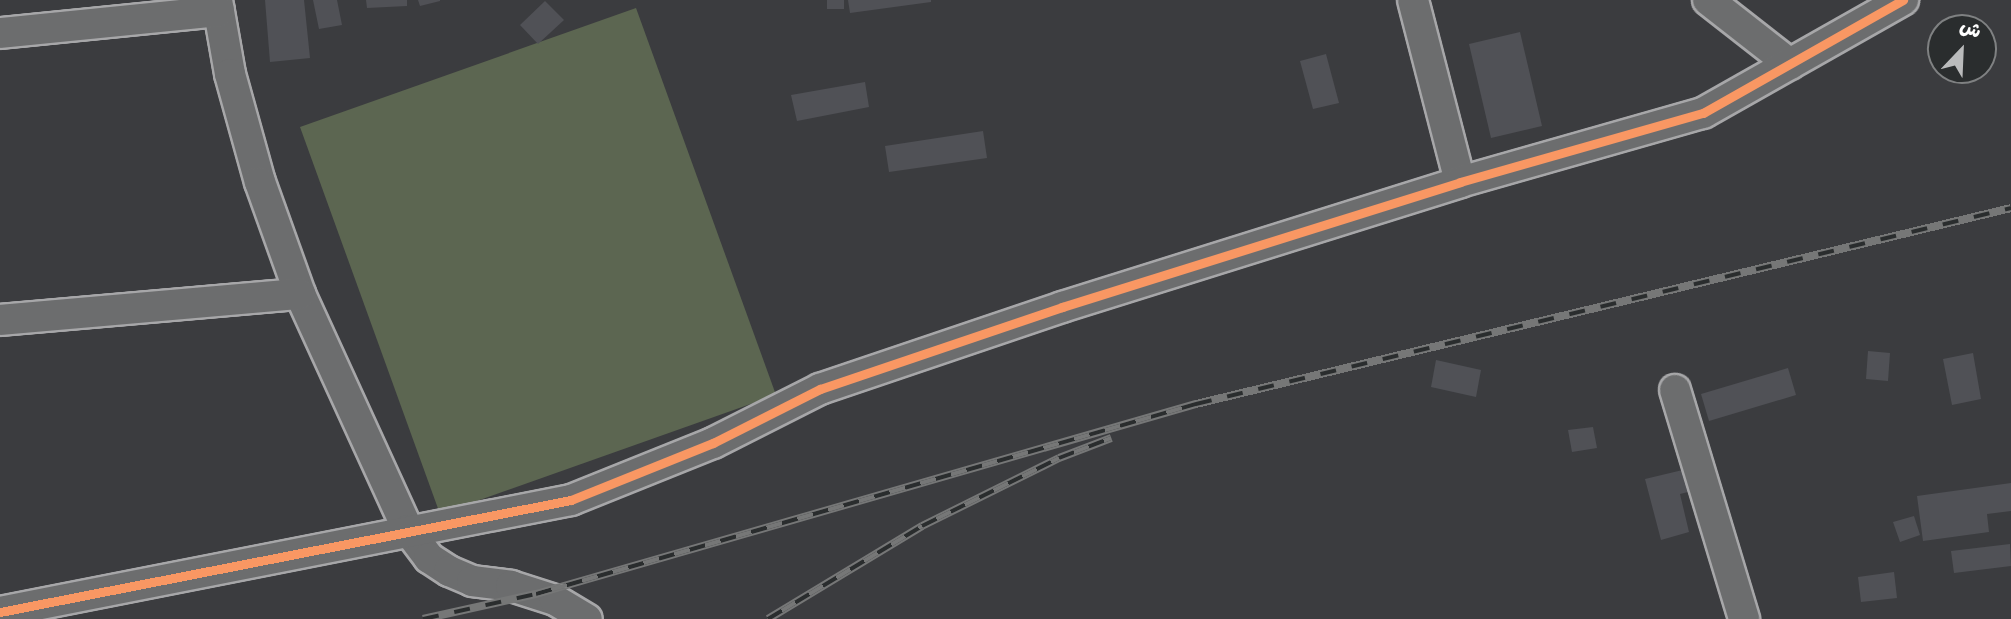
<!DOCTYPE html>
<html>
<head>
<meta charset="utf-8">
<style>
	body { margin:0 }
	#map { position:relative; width:2011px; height:619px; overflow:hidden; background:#3b3c3f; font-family:"Gochi Hand","Playpen Sans Arabic",sans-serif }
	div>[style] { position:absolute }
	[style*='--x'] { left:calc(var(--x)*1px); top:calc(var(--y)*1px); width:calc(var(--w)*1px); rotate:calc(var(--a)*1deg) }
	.green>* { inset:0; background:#5c6651 }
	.building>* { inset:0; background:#505156 }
	.roads { filter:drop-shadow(2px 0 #a7a7a9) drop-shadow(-2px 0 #a7a7a9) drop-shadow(0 2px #a7a7a9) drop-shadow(0 -2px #a7a7a9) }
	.minor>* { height:30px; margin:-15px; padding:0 15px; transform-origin:15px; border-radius:15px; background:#6c6d6e }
	.rail>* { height:8px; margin-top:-4px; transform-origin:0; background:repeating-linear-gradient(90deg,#2a2d2e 0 16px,#767777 0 32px); box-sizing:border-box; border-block:2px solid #767777 }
	.cycleway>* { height:9px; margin:-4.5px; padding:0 4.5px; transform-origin:4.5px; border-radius:4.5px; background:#f99763 }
	span { translate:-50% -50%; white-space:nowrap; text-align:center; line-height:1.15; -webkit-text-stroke:7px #2a2d2e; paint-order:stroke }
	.north { position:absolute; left:1927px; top:14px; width:70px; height:70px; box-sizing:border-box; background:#2a2d2e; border:2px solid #7f8182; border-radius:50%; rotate:23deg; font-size:19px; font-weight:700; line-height:28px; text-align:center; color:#fff }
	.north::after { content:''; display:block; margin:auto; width:24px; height:32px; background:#babbbc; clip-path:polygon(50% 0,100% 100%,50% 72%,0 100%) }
</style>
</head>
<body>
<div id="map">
	<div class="green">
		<i style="clip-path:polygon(636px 8px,776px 395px,440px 514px,300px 127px)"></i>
	</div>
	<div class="building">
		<i style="clip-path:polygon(265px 0,304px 0,310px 58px,270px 62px)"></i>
		<i style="clip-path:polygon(313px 0,337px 0,342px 25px,319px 29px)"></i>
		<i style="clip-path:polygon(366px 0,407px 0,407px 6px,367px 8px)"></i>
		<i style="clip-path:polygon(418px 0,440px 0,440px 1px,420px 6px)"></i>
		<i style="clip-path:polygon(827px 0,844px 0,844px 9px,827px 9px)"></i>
		<i style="clip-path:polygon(848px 0,931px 0,931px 2px,850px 13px)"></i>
		<i style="clip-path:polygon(545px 1px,564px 20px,538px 44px,520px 25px)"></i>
		<i style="clip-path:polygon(1520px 32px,1542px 126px,1491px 138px,1469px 44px)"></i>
		<i style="clip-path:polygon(1326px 54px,1339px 103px,1313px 109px,1300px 61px)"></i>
		<i style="clip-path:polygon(865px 82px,869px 107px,797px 121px,791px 95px)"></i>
		<i style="clip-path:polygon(983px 131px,987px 158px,889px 172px,885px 146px)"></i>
		<i style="clip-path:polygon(1868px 351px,1890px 353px,1888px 381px,1866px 379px)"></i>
		<i style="clip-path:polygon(1973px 353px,1981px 399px,1952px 405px,1943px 359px)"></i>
		<i style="clip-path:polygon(1436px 360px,1481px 370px,1476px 397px,1431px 387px)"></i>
		<i style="clip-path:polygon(1788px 368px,1796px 395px,1709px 421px,1701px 394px)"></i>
		<i style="clip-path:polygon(1593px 427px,1597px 448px,1572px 452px,1568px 430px)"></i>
		<i style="clip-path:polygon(1691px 468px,1696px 490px,1680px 494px,1689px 532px,1661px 540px,1645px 479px)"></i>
		<i style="clip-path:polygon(2011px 483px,2011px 511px,1987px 514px,1989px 532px,1923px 541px,1917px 496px)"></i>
		<i style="clip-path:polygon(1914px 516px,1920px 535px,1900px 542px,1893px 522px)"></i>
		<i style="clip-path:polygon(2010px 544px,2011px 566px,1954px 573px,1951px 551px)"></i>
		<i style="clip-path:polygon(1894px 572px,1897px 598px,1861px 602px,1858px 577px)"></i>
	</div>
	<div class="roads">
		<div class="minor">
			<i style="--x:217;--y:0;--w:75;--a:80"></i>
			<i style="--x:230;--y:74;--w:112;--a:74.5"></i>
			<i style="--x:260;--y:182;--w:119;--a:70.3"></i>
			<i style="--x:300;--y:294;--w:260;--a:65.4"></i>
			<i style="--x:408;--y:530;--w:35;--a:53"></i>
			<i style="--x:429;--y:558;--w:24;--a:33"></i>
			<i style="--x:449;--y:571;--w:25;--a:23"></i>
			<i style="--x:472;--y:581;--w:39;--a:7"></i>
			<i style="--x:511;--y:586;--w:46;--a:17.7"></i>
			<i style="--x:555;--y:600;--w:37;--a:31"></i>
			<i style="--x:1413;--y:0;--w:188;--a:75.5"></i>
			<i style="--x:1708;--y:0;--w:104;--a:38"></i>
			<i style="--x:0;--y:33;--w:220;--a:-5.7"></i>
			<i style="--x:0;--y:320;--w:301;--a:-5"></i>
			<i style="--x:1675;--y:390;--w:239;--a:73.2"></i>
			<i style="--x:0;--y:612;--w:582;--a:-11.1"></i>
			<i style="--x:571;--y:500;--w:153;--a:-21.9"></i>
			<i style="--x:713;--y:443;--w:120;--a:-26.8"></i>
			<i style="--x:820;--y:389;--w:256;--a:-18.7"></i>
			<i style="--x:1062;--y:307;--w:417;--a:-17.4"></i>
			<i style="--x:1460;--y:182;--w:253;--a:-15.9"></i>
			<i style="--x:1703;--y:113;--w:230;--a:-29.5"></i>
		</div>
	</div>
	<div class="rail">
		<i style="--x:423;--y:619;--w:116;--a:-12.5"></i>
		<i style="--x:536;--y:594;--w:687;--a:-16.06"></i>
		<i style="--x:1196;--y:404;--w:838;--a:-13.52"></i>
		<i style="--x:768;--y:619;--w:180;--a:-31.1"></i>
		<i style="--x:922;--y:526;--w:153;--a:-26.4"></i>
		<i style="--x:1059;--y:458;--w:56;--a:-21"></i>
	</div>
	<div class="cycleway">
		<i style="--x:0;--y:612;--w:582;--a:-11.1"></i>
		<i style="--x:571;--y:500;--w:153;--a:-21.9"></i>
		<i style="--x:713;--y:443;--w:120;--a:-26.8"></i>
		<i style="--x:820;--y:389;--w:256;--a:-18.7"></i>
		<i style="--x:1062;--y:307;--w:417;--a:-17.4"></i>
		<i style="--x:1460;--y:182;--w:253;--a:-15.9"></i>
		<i style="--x:1703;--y:113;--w:230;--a:-29.5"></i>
	</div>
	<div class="north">ش</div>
</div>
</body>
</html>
